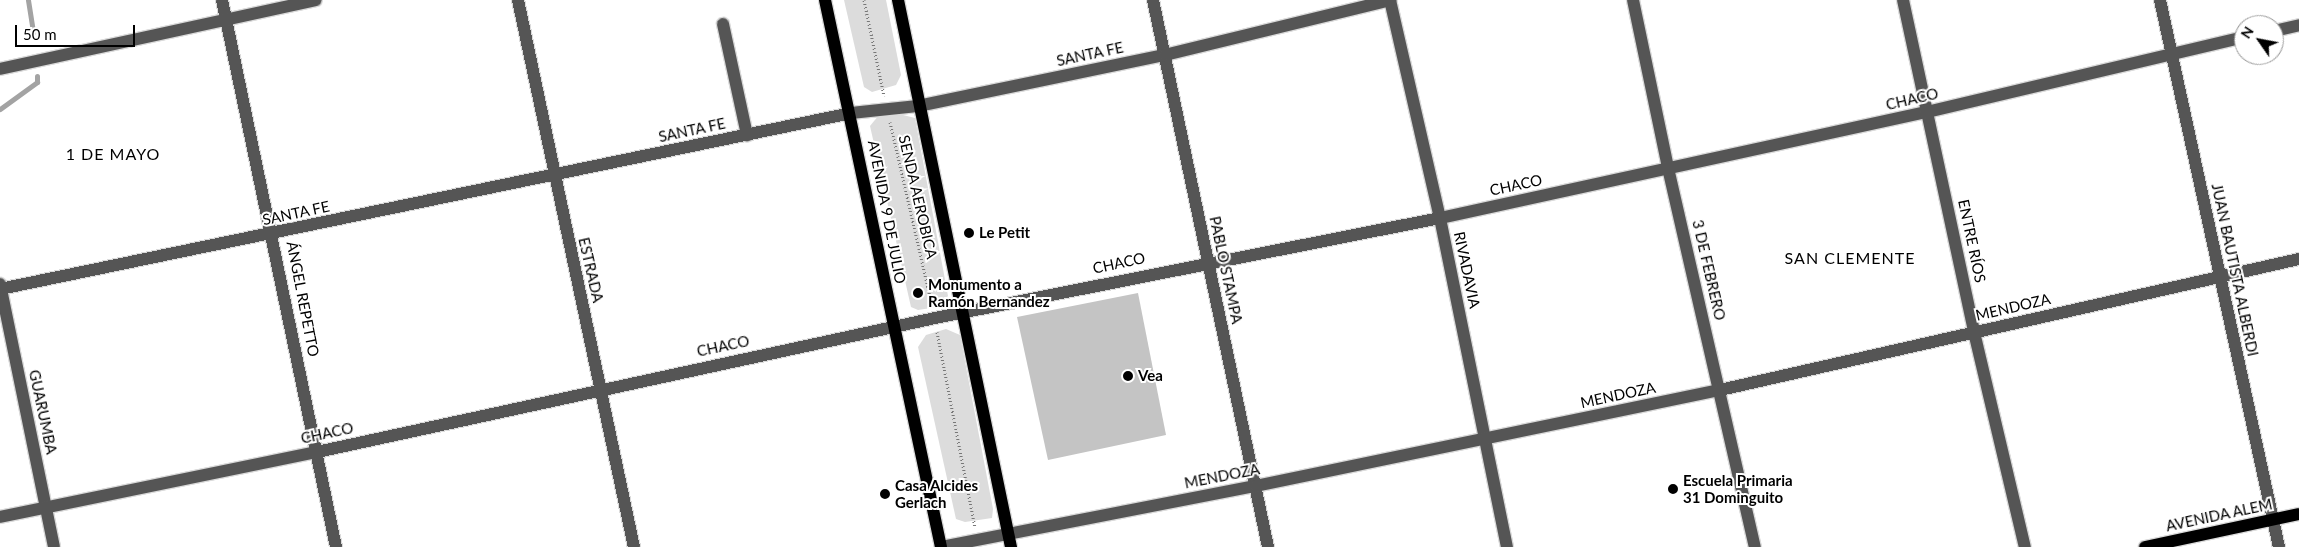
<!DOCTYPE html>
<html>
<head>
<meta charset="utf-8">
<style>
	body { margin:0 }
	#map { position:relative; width:2299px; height:547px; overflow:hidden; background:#fff; font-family:Lato,sans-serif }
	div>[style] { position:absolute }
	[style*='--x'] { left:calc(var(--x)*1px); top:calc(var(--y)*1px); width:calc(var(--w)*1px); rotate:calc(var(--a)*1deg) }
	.green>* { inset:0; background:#dcdcdc }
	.stream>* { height:5px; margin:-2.5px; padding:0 2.5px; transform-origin:2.5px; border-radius:2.5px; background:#a3a3a3 }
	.building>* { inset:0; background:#c4c4c4 }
	.path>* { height:3px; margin-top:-1.5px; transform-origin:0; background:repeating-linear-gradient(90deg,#777 0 1px,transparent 0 3.5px) }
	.roads { filter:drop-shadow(1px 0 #dbdbdb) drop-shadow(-1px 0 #dbdbdb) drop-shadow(0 1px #dbdbdb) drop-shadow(0 -1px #dbdbdb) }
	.minor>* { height:12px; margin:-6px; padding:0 6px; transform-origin:6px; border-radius:6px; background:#555 }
	.major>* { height:12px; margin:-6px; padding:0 6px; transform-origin:6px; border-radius:6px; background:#000 }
	.dots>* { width:14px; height:14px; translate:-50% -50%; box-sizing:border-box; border:2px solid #fff; border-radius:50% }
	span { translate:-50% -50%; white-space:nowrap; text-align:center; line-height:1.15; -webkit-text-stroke:4px #fff; paint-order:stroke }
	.street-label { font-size:15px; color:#000 }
	.poi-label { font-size:15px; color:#000; font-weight:700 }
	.left { translate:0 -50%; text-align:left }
	.neighbourhood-label { font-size:16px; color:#000; letter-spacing:1px }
	.north { position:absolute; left:2234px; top:15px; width:50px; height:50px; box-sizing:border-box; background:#fff; border:1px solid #999; border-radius:50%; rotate:303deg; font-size:14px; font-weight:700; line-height:20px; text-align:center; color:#000 }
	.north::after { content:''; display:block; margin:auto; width:18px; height:22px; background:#000; clip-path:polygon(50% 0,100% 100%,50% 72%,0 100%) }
	.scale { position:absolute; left:15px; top:25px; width:120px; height:22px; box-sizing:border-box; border:2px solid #000; border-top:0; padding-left:6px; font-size:15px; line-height:18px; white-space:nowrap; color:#000; -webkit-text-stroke:4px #fff; paint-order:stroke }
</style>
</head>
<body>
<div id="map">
	<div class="green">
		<i style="clip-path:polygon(844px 0,886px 0,901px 75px,896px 85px,872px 92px,864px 87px)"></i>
		<i style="clip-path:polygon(895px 113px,915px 118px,948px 296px,938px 307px,918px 310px,911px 307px,870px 126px,879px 115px)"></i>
		<i style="clip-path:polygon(946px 329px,960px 335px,993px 509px,992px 518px,965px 522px,956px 519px,918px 347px,926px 335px)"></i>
	</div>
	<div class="stream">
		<i style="--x:28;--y:0;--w:33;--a:81"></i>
		<i style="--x:0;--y:109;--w:46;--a:-36.1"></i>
		<i style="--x:37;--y:82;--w:6;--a:-90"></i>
	</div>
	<div class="building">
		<i style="clip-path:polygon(1138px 293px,1166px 435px,1048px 460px,1017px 317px)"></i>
	</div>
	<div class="path">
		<i style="--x:864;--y:0;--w:98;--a:78.2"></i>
		<i style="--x:890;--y:122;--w:189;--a:77.1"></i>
		<i style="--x:937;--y:332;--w:199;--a:79"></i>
	</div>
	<div class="roads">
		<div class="minor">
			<i style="--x:222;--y:0;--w:559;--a:78.23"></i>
			<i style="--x:518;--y:0;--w:559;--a:78.03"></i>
			<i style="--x:1153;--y:0;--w:559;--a:78.13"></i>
			<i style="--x:1633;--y:0;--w:172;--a:78.2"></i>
			<i style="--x:1668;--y:168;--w:389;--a:77.1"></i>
			<i style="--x:1903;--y:0;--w:340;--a:77.9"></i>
			<i style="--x:1974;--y:332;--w:221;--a:76.7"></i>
			<i style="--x:2160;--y:0;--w:560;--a:77.73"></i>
			<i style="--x:723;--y:24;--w:114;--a:77.8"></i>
			<i style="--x:2274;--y:31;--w:26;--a:-13"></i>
			<i style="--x:0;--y:69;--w:323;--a:-12.3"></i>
			<i style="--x:0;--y:284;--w:268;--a:78.4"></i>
			<i style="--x:0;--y:289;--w:869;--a:-11.68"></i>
			<i style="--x:851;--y:113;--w:67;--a:-6"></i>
			<i style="--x:918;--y:106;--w:252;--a:-11.7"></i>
			<i style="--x:1165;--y:55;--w:232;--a:-13.7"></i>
			<i style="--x:1390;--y:0;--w:224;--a:77.1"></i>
			<i style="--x:1440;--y:218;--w:336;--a:78.5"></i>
			<i style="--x:0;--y:517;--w:324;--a:-11.6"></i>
			<i style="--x:317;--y:452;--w:632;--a:-12.23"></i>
			<i style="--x:935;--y:318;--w:515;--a:-11.2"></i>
			<i style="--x:1440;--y:218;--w:498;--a:-12.3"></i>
			<i style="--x:1927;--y:112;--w:326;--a:-13.3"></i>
			<i style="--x:941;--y:547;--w:321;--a:-11"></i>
			<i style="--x:1256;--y:486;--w:474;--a:-11.7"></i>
			<i style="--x:1720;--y:390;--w:594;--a:-12.75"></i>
		</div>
		<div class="major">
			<i style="--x:825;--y:0;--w:559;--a:78.03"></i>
			<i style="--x:898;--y:0;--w:559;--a:78.33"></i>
			<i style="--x:2145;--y:547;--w:157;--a:-12.1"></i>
		</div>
	</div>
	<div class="dots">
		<i style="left:969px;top:233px;background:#000"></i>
		<i style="left:918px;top:293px;background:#000"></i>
		<i style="left:1128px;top:376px;background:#000"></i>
		<i style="left:1673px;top:489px;background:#000"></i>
		<i style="left:885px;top:494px;background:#000"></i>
	</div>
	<div class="street-label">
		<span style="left:1090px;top:54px;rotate:-12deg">SANTA FE</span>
		<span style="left:1912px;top:99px;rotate:-13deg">CHACO</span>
		<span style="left:692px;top:130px;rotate:-12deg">SANTA FE</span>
		<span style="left:1516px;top:185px;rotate:-12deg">CHACO</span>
		<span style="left:918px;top:197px;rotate:77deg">SENDA AEROBICA</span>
		<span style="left:887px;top:212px;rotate:79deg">AVENIDA 9 DE JULIO</span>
		<span style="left:296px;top:213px;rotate:-12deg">SANTA FE</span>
		<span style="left:1972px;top:241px;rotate:78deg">ENTRE RÍOS</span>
		<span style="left:1119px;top:263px;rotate:-12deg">CHACO</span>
		<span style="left:591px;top:270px;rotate:77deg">ESTRADA</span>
		<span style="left:1226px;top:270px;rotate:78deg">PABLO STAMPA</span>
		<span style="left:1467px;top:270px;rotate:78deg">RIVADAVIA</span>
		<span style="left:1709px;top:270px;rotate:77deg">3 DE FEBRERO</span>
		<span style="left:2235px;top:270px;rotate:78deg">JUAN BAUTISTA ALBERDI</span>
		<span style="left:303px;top:299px;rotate:79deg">ÁNGEL REPETTO</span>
		<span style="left:2013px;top:307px;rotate:-13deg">MENDOZA</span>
		<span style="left:723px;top:346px;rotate:-12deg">CHACO</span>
		<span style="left:1618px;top:395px;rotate:-12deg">MENDOZA</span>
		<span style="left:43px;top:412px;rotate:78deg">GUARUMBA</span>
		<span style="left:327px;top:433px;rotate:-12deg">CHACO</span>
		<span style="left:1222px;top:476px;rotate:-11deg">MENDOZA</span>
		<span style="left:2219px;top:515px;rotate:-12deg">AVENIDA ALEM</span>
	</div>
	<div class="poi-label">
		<span class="left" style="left:979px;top:233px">Le Petit</span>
		<span class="left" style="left:928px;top:293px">Monumento a<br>Ramón Bernandez</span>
		<span class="left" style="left:1138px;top:376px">Vea</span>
		<span class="left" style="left:1683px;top:489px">Escuela Primaria<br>31 Dominguito</span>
		<span class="left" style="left:895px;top:494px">Casa Alcides<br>Gerlach</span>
	</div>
	<div class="neighbourhood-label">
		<span style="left:113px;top:154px">1 DE MAYO</span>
		<span style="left:1850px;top:258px">SAN CLEMENTE</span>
	</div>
	<div class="north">N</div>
	<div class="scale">50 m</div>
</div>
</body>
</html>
